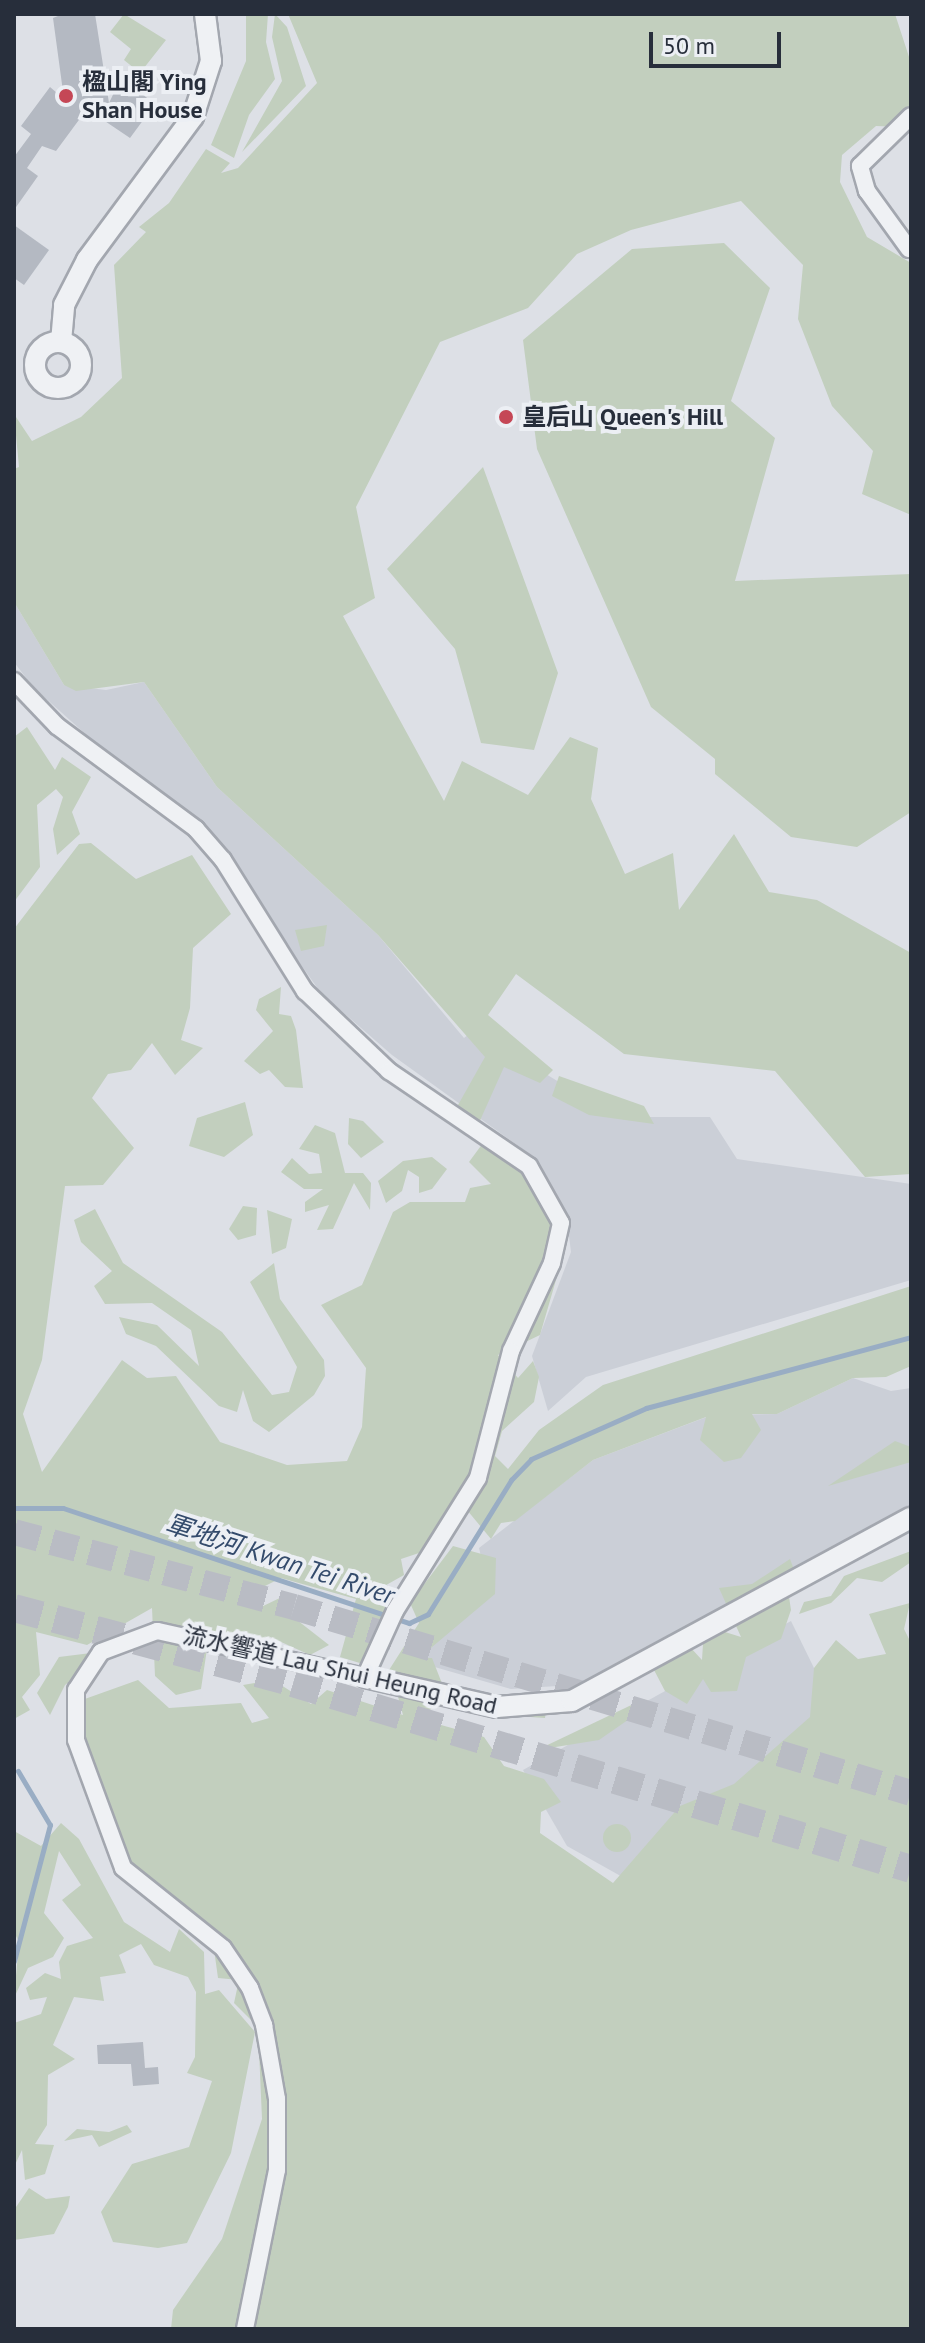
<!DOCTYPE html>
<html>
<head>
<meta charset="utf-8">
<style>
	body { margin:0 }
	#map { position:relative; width:925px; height:2343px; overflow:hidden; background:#dde0e6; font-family:"PT Sans","Noto Sans SC",sans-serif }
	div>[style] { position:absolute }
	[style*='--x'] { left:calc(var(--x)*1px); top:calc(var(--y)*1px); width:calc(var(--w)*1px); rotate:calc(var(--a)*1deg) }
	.built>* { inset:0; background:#cbcfd7 }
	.green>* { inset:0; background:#c2cfbe }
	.round { border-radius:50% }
	.stream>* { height:5px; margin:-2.5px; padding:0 2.5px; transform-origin:2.5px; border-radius:2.5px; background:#99adc4 }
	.building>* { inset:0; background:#b4b9c2 }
	.trunk-tunnel>* { height:26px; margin-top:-13px; transform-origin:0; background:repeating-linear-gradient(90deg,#b9bcc4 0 26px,transparent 0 39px) }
	.motorway-tunnel>* { height:28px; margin-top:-14px; transform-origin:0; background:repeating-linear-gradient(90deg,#b9bcc4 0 28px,transparent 0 42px) }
	.roads { filter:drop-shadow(2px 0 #a3a7af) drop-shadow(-2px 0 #a3a7af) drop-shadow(0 2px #a3a7af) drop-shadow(0 -2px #a3a7af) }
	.minor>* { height:16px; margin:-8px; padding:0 8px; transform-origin:8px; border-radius:8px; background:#eff1f4 }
	.tertiary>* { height:20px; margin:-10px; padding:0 10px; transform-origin:10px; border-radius:10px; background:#eff1f4 }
	.tertiary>.ring { margin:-10px; padding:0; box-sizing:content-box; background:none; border:20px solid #eff1f4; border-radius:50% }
	.dots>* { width:22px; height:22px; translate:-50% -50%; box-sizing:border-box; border:4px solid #eceff4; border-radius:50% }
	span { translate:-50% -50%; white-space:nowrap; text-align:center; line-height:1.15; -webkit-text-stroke:8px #eceff4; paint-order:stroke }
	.poi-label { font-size:24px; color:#272e3b; font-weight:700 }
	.left { translate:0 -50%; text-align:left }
	.street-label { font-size:24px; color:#272e3b }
	.water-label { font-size:26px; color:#344b6c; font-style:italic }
	.frame { position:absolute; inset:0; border:16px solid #272e3b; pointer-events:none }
	.scale { position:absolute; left:649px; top:32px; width:132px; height:36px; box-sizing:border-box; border:4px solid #272e3b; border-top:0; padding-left:10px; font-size:24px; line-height:28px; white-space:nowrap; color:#272e3b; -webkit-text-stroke:6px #eceff4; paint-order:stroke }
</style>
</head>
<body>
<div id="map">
	<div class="built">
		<i style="clip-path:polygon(14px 602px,64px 685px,106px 690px,144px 682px,217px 787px,378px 935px,464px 1038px,474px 1030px,616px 1117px,710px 1117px,737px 1159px,911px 1184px,911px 1280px,586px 1377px,548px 1411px,532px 1356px,571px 1252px,566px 1212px,524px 1150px,392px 1055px,321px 993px,198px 820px,119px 764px,33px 687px,14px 662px)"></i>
		<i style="clip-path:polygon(853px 1378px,891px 1391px,911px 1388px,911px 1511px,603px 1683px,511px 1689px,400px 1657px,487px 1582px,479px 1548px,593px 1460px,712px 1415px,777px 1414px)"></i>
		<i style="clip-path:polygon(791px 1621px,814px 1668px,824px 1716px,626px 1879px,567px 1846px,523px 1770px)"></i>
	</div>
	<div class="green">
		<i style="clip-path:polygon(124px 14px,166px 40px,140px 73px,124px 60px,131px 49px,110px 32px)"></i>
		<i style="clip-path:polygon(246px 14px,268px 14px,266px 42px,275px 79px,249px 115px,234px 158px,211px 145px,246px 61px)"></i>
		<i style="clip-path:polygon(275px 14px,287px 27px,306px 86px,242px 152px,282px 81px,272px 37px)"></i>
		<i style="clip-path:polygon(288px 14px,895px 14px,911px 63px,911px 118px,902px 127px,876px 126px,842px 155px,840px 182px,867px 237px,911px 263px,911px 515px,862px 494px,873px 451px,832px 406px,798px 319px,803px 265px,741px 201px,631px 230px,577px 254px,528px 308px,440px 342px,356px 507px,375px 598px,343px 616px,444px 801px,462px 761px,528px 795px,570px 737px,598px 748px,591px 799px,625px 874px,673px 853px,679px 910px,734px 834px,769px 892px,817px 900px,911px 953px,911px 1174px,865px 1177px,775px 1071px,624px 1054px,516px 974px,488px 1015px,553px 1070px,540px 1083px,504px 1067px,478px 1125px,458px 1105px,485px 1057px,378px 935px,217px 787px,144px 682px,76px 691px,64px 685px,14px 602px,14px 469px,19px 467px,14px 414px,32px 441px,81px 417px,122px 378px,114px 265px,146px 232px,139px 227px,169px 203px,206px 149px,230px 163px,221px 173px,238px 168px,317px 83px)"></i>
		<i style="clip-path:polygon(724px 243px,770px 288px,731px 401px,775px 438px,735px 581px,911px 574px,911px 812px,857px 847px,791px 837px,715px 774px,715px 759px,651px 707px,537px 449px,523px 340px,632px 249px)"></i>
		<i style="clip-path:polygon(483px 467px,558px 673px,534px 750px,481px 743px,455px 649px,387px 569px)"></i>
		<i style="clip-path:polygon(27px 727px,55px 770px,62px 757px,91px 777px,72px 812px,80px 834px,57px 855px,53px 829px,63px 797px,56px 789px,37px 805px,40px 867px,14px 902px,14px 737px)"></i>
		<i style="clip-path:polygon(91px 843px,136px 879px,192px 855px,231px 914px,193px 948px,190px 1008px,181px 1040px,203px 1048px,175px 1075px,152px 1043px,131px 1070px,108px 1074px,92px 1098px,134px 1148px,103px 1185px,65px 1186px,42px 1360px,23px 1414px,42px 1472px,122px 1360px,147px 1378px,176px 1376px,220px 1442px,287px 1465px,347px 1461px,362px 1427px,366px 1368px,321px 1305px,362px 1285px,393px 1212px,410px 1202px,465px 1202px,470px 1188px,491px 1184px,469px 1162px,483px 1143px,527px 1155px,566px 1212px,565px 1249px,540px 1335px,498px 1355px,518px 1378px,533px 1361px,539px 1377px,534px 1402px,502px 1431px,495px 1456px,508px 1469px,539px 1430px,603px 1385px,911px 1286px,911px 1366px,886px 1377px,853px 1378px,777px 1414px,752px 1414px,761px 1430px,741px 1458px,724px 1462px,700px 1440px,706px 1417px,593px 1460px,515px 1521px,501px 1523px,491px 1539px,467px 1510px,434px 1548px,401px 1559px,404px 1575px,372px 1593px,400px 1600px,404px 1614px,385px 1651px,363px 1664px,340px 1657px,356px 1599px,281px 1578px,263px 1587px,255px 1610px,290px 1593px,288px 1613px,329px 1645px,310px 1655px,270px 1637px,256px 1663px,207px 1649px,201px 1689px,176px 1695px,155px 1676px,152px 1608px,87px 1645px,36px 1632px,40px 1675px,22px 1697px,30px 1710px,14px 1719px,14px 929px,79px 844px)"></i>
		<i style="clip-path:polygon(327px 925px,324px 946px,301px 951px,295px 930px)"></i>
		<i style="clip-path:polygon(281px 987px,279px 1014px,291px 1016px,296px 1030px,303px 1088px,285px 1087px,269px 1070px,260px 1074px,244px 1061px,273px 1031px,256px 1010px,259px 999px)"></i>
		<i style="clip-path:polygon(559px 1076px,644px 1106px,654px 1124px,589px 1115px,552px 1096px)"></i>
		<i style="clip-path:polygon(245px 1102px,253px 1135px,224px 1157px,189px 1146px,197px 1118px)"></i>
		<i style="clip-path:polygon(349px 1118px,363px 1121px,384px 1142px,361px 1158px,348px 1144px)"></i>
		<i style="clip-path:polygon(315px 1125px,335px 1133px,345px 1173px,363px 1173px,371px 1183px,370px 1210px,354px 1183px,333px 1229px,317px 1230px,329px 1205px,305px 1212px,305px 1202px,323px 1189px,304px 1189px,281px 1172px,292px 1158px,309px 1174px,322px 1173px,319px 1154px,299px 1149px)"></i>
		<i style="clip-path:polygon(432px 1157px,447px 1169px,432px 1189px,419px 1193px,419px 1177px,408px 1170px,402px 1191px,386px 1203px,378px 1181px,403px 1161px)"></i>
		<i style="clip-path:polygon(243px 1206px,257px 1208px,256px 1235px,238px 1240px,229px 1229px)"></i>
		<i style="clip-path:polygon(95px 1209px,123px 1263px,222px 1332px,272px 1395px,289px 1392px,297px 1367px,250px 1282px,274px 1263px,280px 1299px,324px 1360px,325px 1376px,314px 1395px,269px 1432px,253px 1421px,243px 1390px,237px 1412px,219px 1406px,156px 1346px,126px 1334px,119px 1317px,157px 1325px,199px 1366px,191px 1330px,152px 1303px,105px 1304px,94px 1286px,112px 1271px,81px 1242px,74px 1220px)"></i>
		<i style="clip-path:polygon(267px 1210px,292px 1219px,286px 1248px,272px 1254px)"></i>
		<i style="clip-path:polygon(895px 1441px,911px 1447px,911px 1462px,828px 1486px)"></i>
		<i style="clip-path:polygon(453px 1546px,496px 1558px,495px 1594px,419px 1658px,432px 1658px,443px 1686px,546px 1711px,545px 1718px,469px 1713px,441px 1703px,416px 1718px,484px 1737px,504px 1766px,544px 1779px,561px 1802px,541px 1812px,540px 1833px,613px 1883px,680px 1806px,734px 1784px,810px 1717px,814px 1668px,836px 1640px,858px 1659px,886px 1654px,869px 1614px,910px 1603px,904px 1629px,911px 1643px,911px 2329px,171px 2329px,173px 2310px,222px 2239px,262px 2119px,258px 2027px,234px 2003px,239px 1980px,218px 1978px,213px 1942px,120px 1863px,80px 1735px,82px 1700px,138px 1680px,169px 1708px,241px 1703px,252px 1723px,269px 1718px,243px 1685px,273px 1680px,311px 1704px,327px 1690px,403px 1715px,397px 1693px,382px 1681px,419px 1623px,410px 1603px)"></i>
		<i style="clip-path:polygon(911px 1551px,911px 1562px,882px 1582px,857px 1578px,831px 1603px,799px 1614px,804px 1602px,831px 1596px,844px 1576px)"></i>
		<i style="clip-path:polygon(790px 1559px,799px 1583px,788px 1590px,791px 1610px,781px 1639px,746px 1657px,737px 1691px,711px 1692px,703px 1679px,687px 1704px,665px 1691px,654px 1670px,690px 1647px,702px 1660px,703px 1644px,725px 1632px,741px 1637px,719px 1588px,752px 1584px)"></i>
		<i style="clip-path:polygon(107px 1651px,65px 1685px,50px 1715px,37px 1693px,59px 1657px)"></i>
		<i style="clip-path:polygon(644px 1699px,648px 1706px,599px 1740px,537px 1750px)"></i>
		<i style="clip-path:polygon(61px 1823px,79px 1839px,124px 1922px,170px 1952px,179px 1929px,204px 1952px,205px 1994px,219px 1990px,255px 2032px,231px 2153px,187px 2243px,158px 2248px,113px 2242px,101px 2212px,132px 2164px,189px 2147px,212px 2081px,187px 2073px,195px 2057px,196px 1992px,188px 1977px,154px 1965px,141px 1944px,119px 1955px,126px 1973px,100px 1977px,104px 2001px,74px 1997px,53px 2045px,75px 2059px,48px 2075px,47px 2125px,35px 2144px,54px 2145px,45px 2174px,25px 2180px,22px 2150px,14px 2167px,14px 2023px,41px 2014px,47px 1997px,30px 2000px,26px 1988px,45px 1973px,61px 1979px,59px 1962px,67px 1946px,93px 1938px,62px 1900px,81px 1885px,59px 1851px,44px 1913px,64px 1938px,53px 1957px,28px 1968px,14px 1998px,19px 1942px,14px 1932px,14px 1831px,41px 1846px)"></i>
		<i class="round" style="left:603px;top:1824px;width:28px;height:28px"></i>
		<i style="clip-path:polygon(127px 2125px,132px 2132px,99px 2147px,92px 2135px,64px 2141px,77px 2129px,109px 2132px)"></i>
		<i style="clip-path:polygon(29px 2188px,46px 2199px,70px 2196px,68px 2207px,54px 2234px,14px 2240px,14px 2210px)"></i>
	</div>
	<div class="stream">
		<i style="--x:14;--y:1508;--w:49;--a:0"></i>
		<i style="--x:63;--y:1508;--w:365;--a:18.4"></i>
		<i style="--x:409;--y:1623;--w:21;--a:-25"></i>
		<i style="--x:428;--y:1614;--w:158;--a:-58.2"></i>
		<i style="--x:511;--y:1480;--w:29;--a:-46"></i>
		<i style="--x:531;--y:1459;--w:126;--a:-23.9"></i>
		<i style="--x:646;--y:1408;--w:274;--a:-15"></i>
		<i style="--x:14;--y:1961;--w:141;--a:-75.2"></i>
		<i style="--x:50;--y:1825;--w:63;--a:-120.7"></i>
	</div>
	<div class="building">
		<i style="clip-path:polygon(63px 14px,95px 14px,109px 103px,121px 78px,155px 104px,130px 138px,87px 109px,56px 151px,42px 146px,27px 168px,38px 176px,14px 210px,14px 157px,31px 134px,21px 126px,50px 87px,64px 99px,53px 18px)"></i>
		<i style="clip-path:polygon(14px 225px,49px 250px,24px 285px,14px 278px)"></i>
		<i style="clip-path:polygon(143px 2042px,145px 2068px,158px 2067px,159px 2084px,133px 2086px,131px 2064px,98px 2064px,97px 2045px)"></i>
	</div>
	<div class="trunk-tunnel">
		<i style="--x:14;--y:1532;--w:290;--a:15"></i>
		<i style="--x:294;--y:1607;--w:644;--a:16.78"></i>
	</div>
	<div class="motorway-tunnel">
		<i style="--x:14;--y:1608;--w:289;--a:15"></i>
		<i style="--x:293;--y:1683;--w:645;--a:16.75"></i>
	</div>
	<div class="roads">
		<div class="minor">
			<i style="--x:909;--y:249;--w:72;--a:-125.9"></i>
			<i style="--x:867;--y:191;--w:26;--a:-106"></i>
			<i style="--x:860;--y:166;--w:71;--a:-44.4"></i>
			<i style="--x:14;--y:681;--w:62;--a:46.3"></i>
			<i style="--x:57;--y:726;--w:173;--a:36.5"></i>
			<i style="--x:196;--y:829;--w:41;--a:48.9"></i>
			<i style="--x:223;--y:860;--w:155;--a:58"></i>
			<i style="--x:305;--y:991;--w:116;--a:43.6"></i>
			<i style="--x:389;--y:1071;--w:169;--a:34.2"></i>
			<i style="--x:529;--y:1166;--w:65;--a:60.7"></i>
			<i style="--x:561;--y:1223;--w:41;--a:102.7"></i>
			<i style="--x:552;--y:1263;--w:97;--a:115"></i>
			<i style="--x:511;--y:1351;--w:131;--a:104.6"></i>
			<i style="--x:478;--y:1478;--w:157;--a:122"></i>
			<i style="--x:395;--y:1611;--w:72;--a:114.4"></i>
			<i style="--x:365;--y:1677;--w:213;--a:-167.5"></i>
			<i style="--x:157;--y:1631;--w:60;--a:159.4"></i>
			<i style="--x:101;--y:1652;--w:45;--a:123.3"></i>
			<i style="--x:76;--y:1690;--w:50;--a:90"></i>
			<i style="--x:76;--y:1740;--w:136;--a:69.8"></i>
			<i style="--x:123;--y:1868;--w:128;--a:38.7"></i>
			<i style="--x:223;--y:1948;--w:48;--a:56"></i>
			<i style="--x:250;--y:1988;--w:40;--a:69"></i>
			<i style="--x:264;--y:2025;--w:75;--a:80"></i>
			<i style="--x:277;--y:2099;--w:71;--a:90"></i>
			<i style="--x:277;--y:2170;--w:162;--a:101.4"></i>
		</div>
		<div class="tertiary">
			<i class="ring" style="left:35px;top:342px;width:26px;height:26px"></i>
			<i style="--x:61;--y:342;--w:37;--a:-85"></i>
			<i style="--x:64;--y:305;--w:51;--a:-62.9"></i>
			<i style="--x:87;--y:260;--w:178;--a:-53.5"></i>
			<i style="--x:193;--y:117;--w:59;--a:-72.2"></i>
			<i style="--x:211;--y:61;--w:47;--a:-97.3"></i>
			<i style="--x:365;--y:1677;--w:135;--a:12.8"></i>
			<i style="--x:497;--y:1707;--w:75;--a:-4.6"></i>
			<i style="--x:572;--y:1701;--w:385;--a:-28.4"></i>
		</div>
	</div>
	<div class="dots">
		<i style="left:66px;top:96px;background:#c54756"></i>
		<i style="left:506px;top:417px;background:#c54756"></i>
	</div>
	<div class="poi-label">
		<span class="left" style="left:82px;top:96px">楹山閣 Ying<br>Shan House</span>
		<span class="left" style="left:522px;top:417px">皇后山 Queen's Hill</span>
	</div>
	<div class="street-label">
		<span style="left:340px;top:1670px;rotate:13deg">流水響道 Lau Shui Heung Road</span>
	</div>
	<div class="water-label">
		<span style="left:280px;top:1559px;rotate:18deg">軍地河 Kwan Tei River</span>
	</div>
	<div class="frame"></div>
	<div class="scale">50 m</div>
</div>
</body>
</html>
